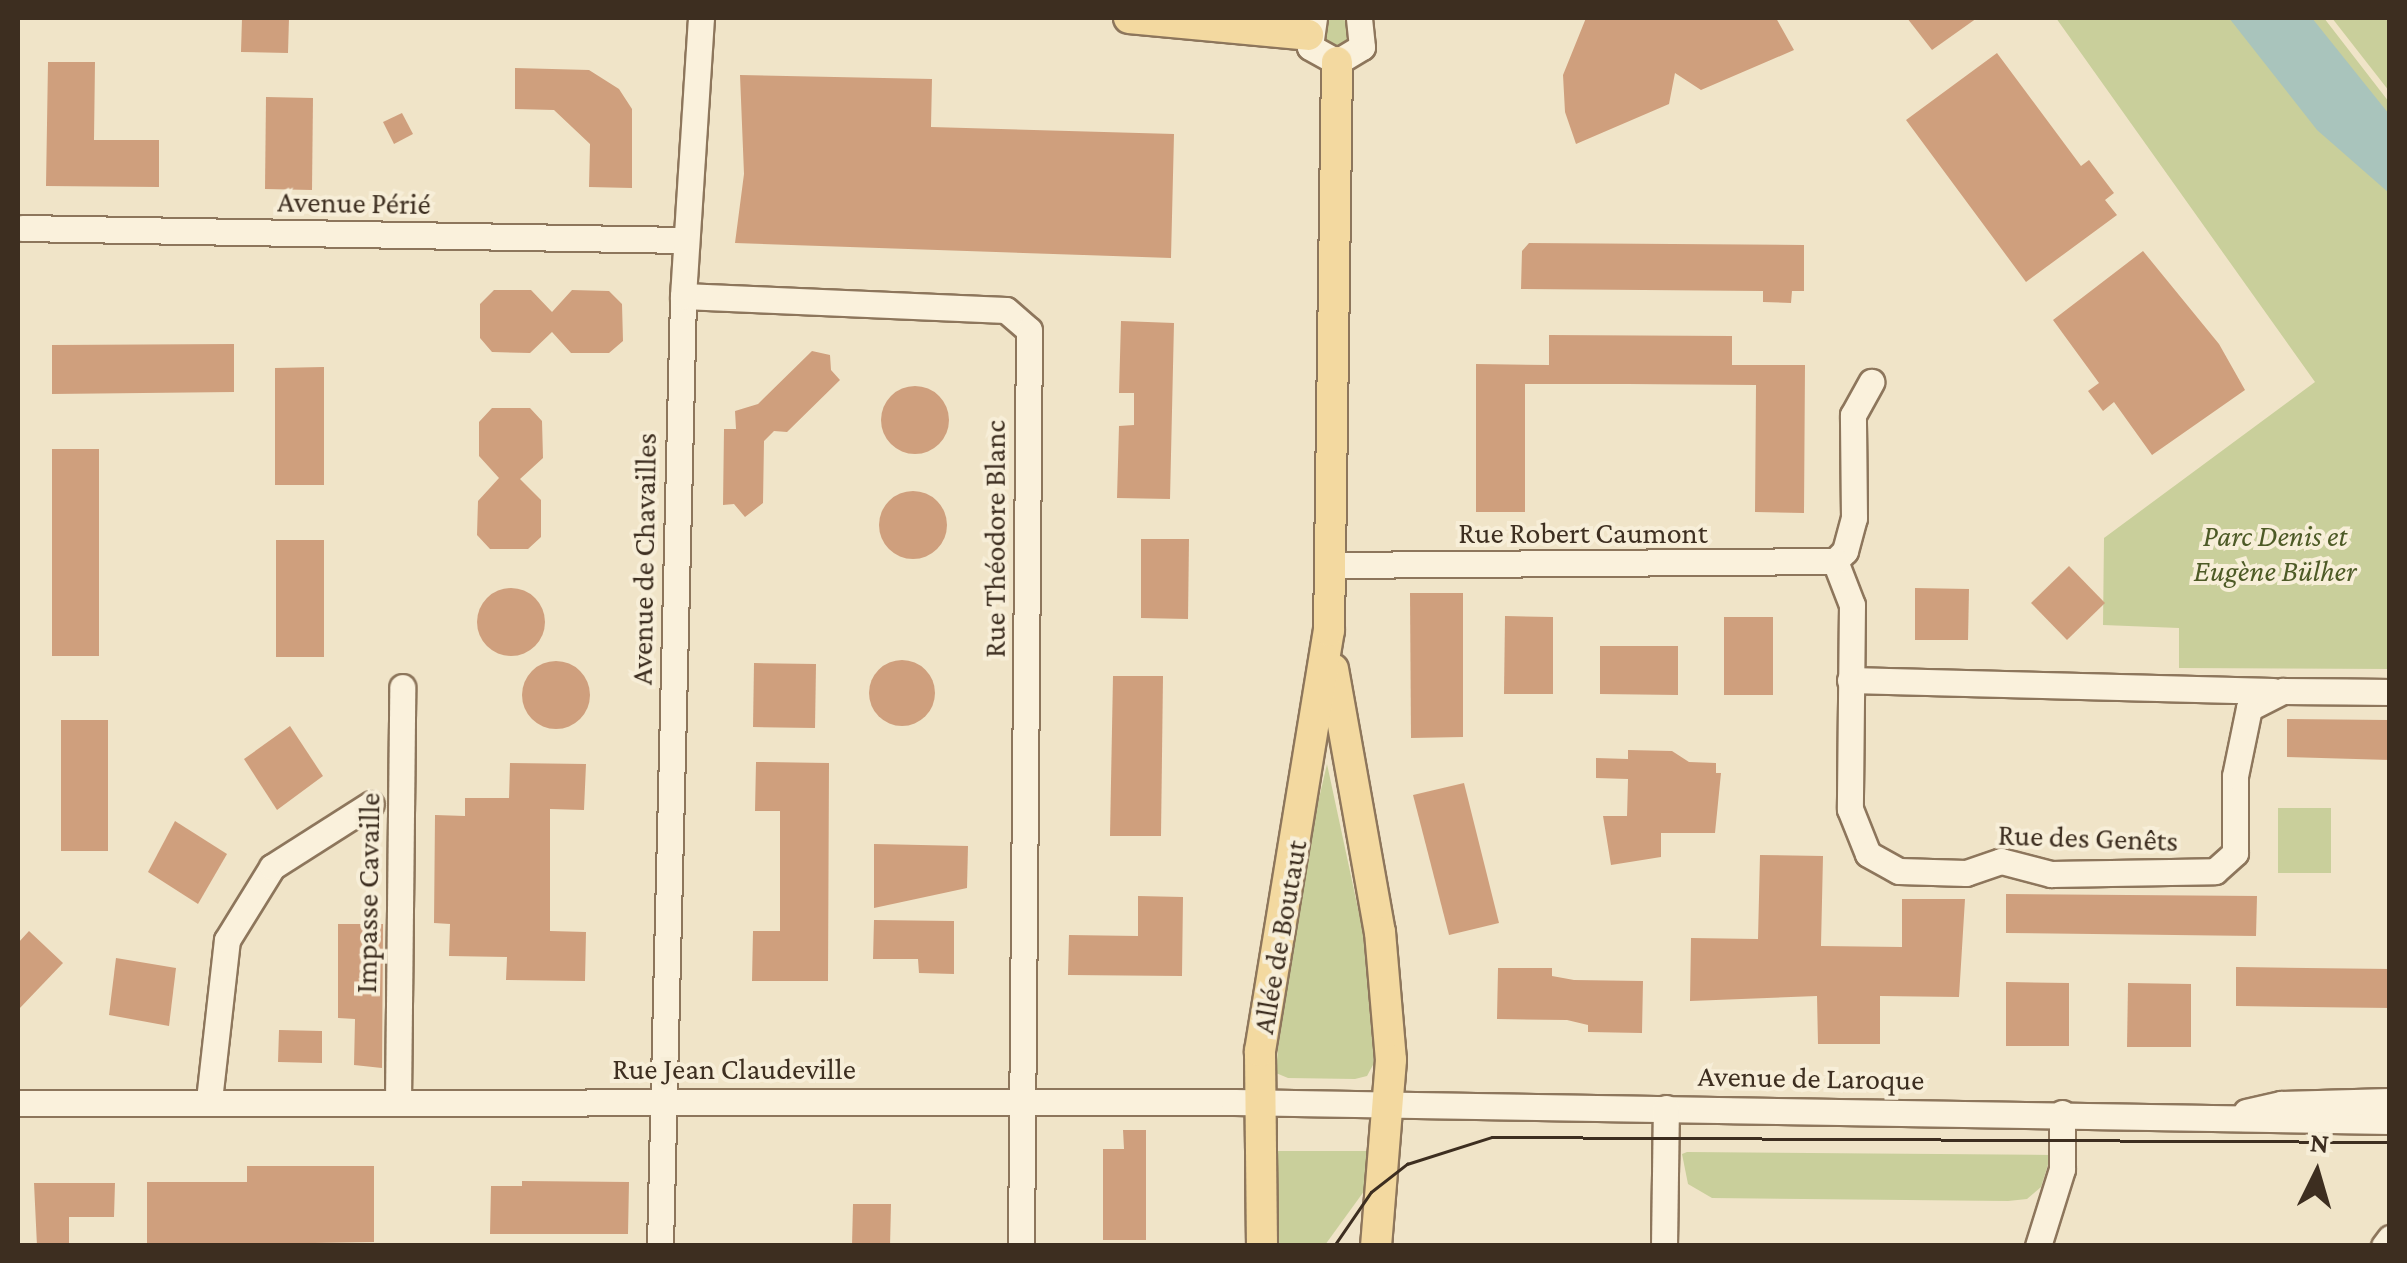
<!DOCTYPE html>
<html>
<head>
<meta charset="utf-8">
<style>
	body { margin:0 }
	#map { position:relative; width:2407px; height:1263px; overflow:hidden; background:#f0e4c8; font-family:"Crimson Pro",serif }
	div>[style] { position:absolute }
	[style*='--x'] { left:calc(var(--x)*1px); top:calc(var(--y)*1px); width:calc(var(--w)*1px); rotate:calc(var(--a)*1deg) }
	.green>* { inset:0; background:#c9cf9b }
	.water>* { inset:0; background:#a9c4bc }
	.building>* { inset:0; background:#cf9f7d }
	.round { border-radius:50% }
	.roads { filter:drop-shadow(2px 0 #8d765c) drop-shadow(-2px 0 #8d765c) drop-shadow(0 2px #8d765c) drop-shadow(0 -2px #8d765c) }
	.minor>* { height:25px; margin:-12.5px; padding:0 12.5px; transform-origin:12.5px; border-radius:12.5px; background:#faf1dc }
	.major>* { height:30px; margin:-15px; padding:0 15px; transform-origin:15px; border-radius:15px; background:#f3d9a0 }
	.tram>* { height:2.5px; margin:-1.25px; padding:0 1.25px; transform-origin:1.25px; border-radius:1.25px; background:#3d2e20 }
	span { translate:-50% -50%; white-space:nowrap; text-align:center; line-height:1.15; -webkit-text-stroke:8px #f7eed8; paint-order:stroke }
	.street-label { font-size:30px; color:#3d2e20 }
	.park-label { font-size:30px; color:#4d5a26; font-style:italic }
	.frame { position:absolute; inset:0; border:20px solid #3d2e20; pointer-events:none }
	.north { position:absolute; left:2267px; top:1123px; width:100px; height:100px; -webkit-text-stroke:8px #f7eed8; paint-order:stroke; rotate:5deg; font-size:28px; font-weight:700; line-height:40px; text-align:center; color:#3d2e20 }
	.north::after { content:''; display:block; margin:auto; width:35px; height:45px; background:#3d2e20; clip-path:polygon(50% 0,100% 100%,50% 72%,0 100%) }
</style>
</head>
<body>
<div id="map">
	<div class="green">
		<i style="clip-path:polygon(1328px 18px,1350px 21px,1355px 31px,1345px 51px,1322px 45px)"></i>
		<i style="clip-path:polygon(2056px 18px,2324px 18px,2389px 102px,2389px 669px,2179px 668px,2179px 628px,2103px 625px,2104px 538px,2315px 382px)"></i>
		<i style="clip-path:polygon(2332px 18px,2389px 18px,2389px 91px,2382px 82px)"></i>
		<i style="clip-path:polygon(1327px 764px,1363px 932px,1374px 1063px,1367px 1076px,1355px 1079px,1288px 1078px,1276px 1073px,1287px 936px)"></i>
		<i style="clip-path:polygon(2278px 808px,2331px 808px,2331px 873px,2278px 873px)"></i>
		<i style="clip-path:polygon(1268px 1151px,1372px 1151px,1370px 1183px,1325px 1245px,1274px 1245px)"></i>
		<i style="clip-path:polygon(1682px 1154px,1687px 1152px,2051px 1155px,2041px 1187px,2027px 1199px,2008px 1201px,1712px 1198px,1688px 1184px)"></i>
	</div>
	<div class="water">
		<i style="clip-path:polygon(2229px 18px,2312px 18px,2389px 114px,2389px 193px,2317px 130px)"></i>
	</div>
	<div class="building">
		<i style="clip-path:polygon(242px 18px,289px 18px,288px 53px,241px 52px)"></i>
		<i style="clip-path:polygon(1586px 18px,1776px 18px,1794px 50px,1701px 90px,1675px 73px,1669px 104px,1576px 144px,1565px 112px,1563px 75px)"></i>
		<i style="clip-path:polygon(1907px 18px,1977px 18px,1932px 50px)"></i>
		<i style="clip-path:polygon(1997px 53px,2081px 166px,2089px 160px,2114px 193px,2105px 200px,2117px 215px,2026px 282px,1906px 120px)"></i>
		<i style="clip-path:polygon(48px 62px,95px 62px,94px 140px,159px 140px,159px 187px,46px 186px)"></i>
		<i style="clip-path:polygon(515px 68px,589px 70px,619px 89px,632px 109px,632px 188px,589px 187px,590px 144px,554px 110px,515px 109px)"></i>
		<i style="clip-path:polygon(740px 75px,932px 79px,931px 127px,1174px 134px,1171px 258px,735px 243px,744px 174px)"></i>
		<i style="clip-path:polygon(266px 97px,313px 98px,312px 190px,265px 189px)"></i>
		<i style="clip-path:polygon(402px 113px,413px 134px,394px 144px,383px 122px)"></i>
		<i style="clip-path:polygon(1529px 243px,1804px 245px,1804px 291px,1792px 291px,1791px 303px,1763px 302px,1763px 291px,1521px 289px,1522px 251px)"></i>
		<i style="clip-path:polygon(2143px 251px,2219px 344px,2245px 390px,2152px 455px,2114px 402px,2103px 411px,2088px 391px,2099px 383px,2053px 320px)"></i>
		<i style="clip-path:polygon(494px 290px,531px 290px,552px 312px,572px 290px,609px 291px,622px 304px,623px 341px,609px 353px,571px 353px,552px 332px,530px 353px,492px 352px,480px 338px,480px 304px)"></i>
		<i style="clip-path:polygon(1121px 321px,1174px 323px,1170px 499px,1117px 498px,1119px 426px,1134px 425px,1134px 393px,1119px 393px)"></i>
		<i style="clip-path:polygon(1549px 335px,1732px 336px,1732px 365px,1805px 365px,1804px 513px,1755px 512px,1756px 385px,1627px 384px,1525px 384px,1525px 512px,1476px 512px,1476px 364px,1549px 365px)"></i>
		<i style="clip-path:polygon(234px 344px,234px 392px,52px 394px,52px 345px)"></i>
		<i style="clip-path:polygon(812px 351px,830px 355px,831px 370px,840px 380px,787px 432px,774px 431px,764px 441px,763px 503px,745px 517px,734px 504px,723px 505px,724px 429px,736px 429px,735px 411px,758px 404px)"></i>
		<i style="clip-path:polygon(324px 367px,324px 485px,275px 485px,275px 368px)"></i>
		<i class="round" style="left:881px;top:386px;width:68px;height:68px"></i>
		<i style="clip-path:polygon(492px 408px,530px 408px,542px 421px,543px 458px,520px 479px,541px 500px,541px 537px,528px 549px,490px 549px,477px 535px,478px 501px,499px 478px,479px 456px,479px 422px)"></i>
		<i style="clip-path:polygon(52px 449px,99px 449px,99px 656px,52px 656px)"></i>
		<i class="round" style="left:879px;top:491px;width:68px;height:68px"></i>
		<i style="clip-path:polygon(1141px 539px,1189px 539px,1188px 619px,1141px 618px)"></i>
		<i style="clip-path:polygon(276px 540px,324px 540px,324px 657px,276px 657px)"></i>
		<i style="clip-path:polygon(2069px 566px,2105px 603px,2067px 640px,2031px 603px)"></i>
		<i style="clip-path:polygon(1915px 588px,1969px 589px,1968px 640px,1915px 640px)"></i>
		<i class="round" style="left:477px;top:588px;width:68px;height:68px"></i>
		<i style="clip-path:polygon(1410px 593px,1463px 593px,1463px 737px,1411px 738px)"></i>
		<i style="clip-path:polygon(1505px 616px,1553px 617px,1553px 694px,1504px 694px)"></i>
		<i style="clip-path:polygon(1724px 617px,1773px 617px,1773px 695px,1724px 695px)"></i>
		<i style="clip-path:polygon(1600px 646px,1678px 646px,1678px 695px,1600px 694px)"></i>
		<i class="round" style="left:869px;top:660px;width:66px;height:66px"></i>
		<i class="round" style="left:522px;top:661px;width:68px;height:68px"></i>
		<i style="clip-path:polygon(754px 663px,816px 664px,815px 728px,753px 727px)"></i>
		<i style="clip-path:polygon(1113px 676px,1163px 676px,1161px 836px,1110px 836px)"></i>
		<i style="clip-path:polygon(2287px 719px,2388px 720px,2390px 760px,2287px 757px)"></i>
		<i style="clip-path:polygon(61px 720px,108px 720px,108px 851px,61px 851px)"></i>
		<i style="clip-path:polygon(290px 726px,323px 776px,277px 810px,244px 759px)"></i>
		<i style="clip-path:polygon(1628px 750px,1672px 751px,1689px 762px,1716px 763px,1716px 773px,1721px 773px,1715px 833px,1661px 833px,1661px 857px,1611px 865px,1603px 816px,1627px 816px,1628px 779px,1596px 778px,1596px 758px,1628px 759px)"></i>
		<i style="clip-path:polygon(756px 762px,829px 763px,828px 981px,752px 981px,753px 931px,780px 931px,780px 811px,755px 811px)"></i>
		<i style="clip-path:polygon(510px 763px,586px 764px,584px 810px,550px 809px,550px 931px,586px 932px,585px 981px,506px 980px,507px 957px,449px 956px,450px 924px,434px 923px,435px 815px,465px 816px,465px 798px,509px 798px)"></i>
		<i style="clip-path:polygon(1464px 783px,1499px 923px,1449px 935px,1413px 795px)"></i>
		<i style="clip-path:polygon(175px 821px,227px 854px,198px 904px,148px 872px)"></i>
		<i style="clip-path:polygon(874px 844px,968px 846px,967px 888px,874px 908px)"></i>
		<i style="clip-path:polygon(1760px 855px,1823px 856px,1821px 946px,1902px 947px,1902px 899px,1965px 899px,1959px 997px,1880px 996px,1880px 1044px,1818px 1044px,1817px 996px,1690px 1001px,1691px 938px,1758px 939px)"></i>
		<i style="clip-path:polygon(2006px 894px,2257px 896px,2256px 936px,2006px 933px)"></i>
		<i style="clip-path:polygon(1138px 896px,1183px 897px,1182px 976px,1068px 975px,1069px 935px,1138px 936px)"></i>
		<i style="clip-path:polygon(874px 920px,954px 921px,954px 974px,919px 973px,918px 959px,873px 959px)"></i>
		<i style="clip-path:polygon(338px 924px,383px 924px,382px 1068px,354px 1065px,355px 1019px,338px 1018px)"></i>
		<i style="clip-path:polygon(29px 931px,63px 963px,18px 1010px,18px 943px)"></i>
		<i style="clip-path:polygon(116px 958px,176px 968px,169px 1026px,109px 1015px)"></i>
		<i style="clip-path:polygon(2236px 967px,2390px 969px,2390px 1008px,2236px 1006px)"></i>
		<i style="clip-path:polygon(1498px 968px,1552px 968px,1552px 976px,1574px 980px,1643px 981px,1642px 1033px,1588px 1032px,1588px 1025px,1567px 1020px,1497px 1019px)"></i>
		<i style="clip-path:polygon(2006px 982px,2069px 983px,2069px 1046px,2006px 1046px)"></i>
		<i style="clip-path:polygon(2128px 983px,2191px 984px,2191px 1047px,2127px 1047px)"></i>
		<i style="clip-path:polygon(279px 1030px,322px 1031px,322px 1063px,278px 1062px)"></i>
		<i style="clip-path:polygon(1123px 1130px,1146px 1130px,1146px 1240px,1103px 1240px,1103px 1149px,1124px 1149px)"></i>
		<i style="clip-path:polygon(247px 1166px,374px 1166px,374px 1242px,147px 1246px,147px 1182px,247px 1182px)"></i>
		<i style="clip-path:polygon(522px 1181px,629px 1182px,628px 1234px,490px 1234px,491px 1186px,522px 1186px)"></i>
		<i style="clip-path:polygon(34px 1183px,115px 1183px,114px 1217px,69px 1217px,69px 1246px,37px 1246px)"></i>
		<i style="clip-path:polygon(853px 1204px,891px 1204px,890px 1246px,852px 1246px)"></i>
	</div>
	<div class="roads">
		<div class="minor">
			<i style="--x:1314;--y:18;--w:29;--a:98"></i>
			<i style="--x:1310;--y:47;--w:31;--a:29"></i>
			<i style="--x:1337;--y:62;--w:29;--a:-31"></i>
			<i style="--x:1362;--y:47;--w:29;--a:-96"></i>
			<i style="--x:22;--y:228;--w:664;--a:1.04"></i>
			<i style="--x:683;--y:296;--w:323;--a:2.5"></i>
			<i style="--x:1006;--y:310;--w:30;--a:41"></i>
			<i style="--x:1029;--y:330;--w:916;--a:90.5"></i>
			<i style="--x:1835;--y:561;--w:47;--a:68.9"></i>
			<i style="--x:1852;--y:605;--w:204;--a:90.6"></i>
			<i style="--x:1850;--y:809;--w:48;--a:68.2"></i>
			<i style="--x:1868;--y:854;--w:35;--a:29"></i>
			<i style="--x:1899;--y:871;--w:67;--a:1.7"></i>
			<i style="--x:1966;--y:873;--w:37;--a:-19"></i>
			<i style="--x:2001;--y:861;--w:52;--a:14.6"></i>
			<i style="--x:2051;--y:874;--w:164;--a:-1"></i>
			<i style="--x:2215;--y:871;--w:27;--a:-42"></i>
			<i style="--x:2235;--y:853;--w:77;--a:-90"></i>
			<i style="--x:2235;--y:776;--w:69;--a:-78.4"></i>
			<i style="--x:2249;--y:708;--w:38;--a:-27"></i>
			<i style="--x:2283;--y:691;--w:107;--a:0.5"></i>
			<i style="--x:1835;--y:561;--w:14;--a:-45"></i>
			<i style="--x:1845;--y:551;--w:34;--a:-75"></i>
			<i style="--x:1854;--y:518;--w:103;--a:-90.6"></i>
			<i style="--x:1853;--y:415;--w:38;--a:-61"></i>
			<i style="--x:1330;--y:565;--w:505;--a:-0.45"></i>
			<i style="--x:1850;--y:680;--w:423;--a:1.5"></i>
			<i style="--x:209;--y:1100;--w:161;--a:-83.6"></i>
			<i style="--x:227;--y:940;--w:86;--a:-58.3"></i>
			<i style="--x:272;--y:867;--w:117;--a:-32.5"></i>
			<i style="--x:398;--y:1101;--w:414;--a:-89.4"></i>
			<i style="--x:18;--y:1103;--w:1216;--a:-0.05"></i>
			<i style="--x:1234;--y:1102;--w:1156;--a:0.94"></i>
			<i style="--x:2246;--y:1112;--w:36;--a:-13"></i>
			<i style="--x:2281;--y:1104;--w:109;--a:-1.6"></i>
			<i style="--x:660;--y:1246;--w:950;--a:-88.61"></i>
			<i style="--x:683;--y:296;--w:279;--a:-86.3"></i>
			<i style="--x:1664;--y:1246;--w:138;--a:-89.2"></i>
			<i style="--x:2038;--y:1246;--w:81;--a:-72.7"></i>
			<i style="--x:2062;--y:1169;--w:56;--a:-90"></i>
			<i style="--x:2384;--y:1246;--w:10;--a:-53"></i>
		</div>
		<div class="major">
			<i style="--x:1129;--y:18;--w:180;--a:5.4"></i>
			<i style="--x:1333;--y:669;--w:267;--a:79.9"></i>
			<i style="--x:1380;--y:932;--w:128;--a:85.1"></i>
			<i style="--x:1391;--y:1060;--w:187;--a:94.6"></i>
			<i style="--x:1262;--y:1246;--w:195;--a:-90.6"></i>
			<i style="--x:1260;--y:1051;--w:426;--a:-80.7"></i>
			<i style="--x:1329;--y:631;--w:569;--a:-89.19"></i>
		</div>
	</div>
	<div class="tram">
		<i style="--x:1334;--y:1246;--w:65;--a:-55.6"></i>
		<i style="--x:1371;--y:1192;--w:46;--a:-37.9"></i>
		<i style="--x:1407;--y:1164;--w:89;--a:-17.6"></i>
		<i style="--x:1492;--y:1137;--w:898;--a:0.32"></i>
	</div>
	<div class="street-label">
		<span style="left:354px;top:203px;rotate:1deg">Avenue Périé</span>
		<span style="left:1583px;top:533px">Rue Robert Caumont</span>
		<span style="left:995px;top:539px;rotate:-90deg">Rue Théodore Blanc</span>
		<span style="left:644px;top:559px;rotate:-89deg">Avenue de Chavailles</span>
		<span style="left:2088px;top:838px;rotate:2deg">Rue des Genêts</span>
		<span style="left:368px;top:893px;rotate:-89deg">Impasse Cavaille</span>
		<span style="left:1280px;top:937px;rotate:-80deg">Allée de Boutaut</span>
		<span style="left:734px;top:1069px">Rue Jean Claudeville</span>
		<span style="left:1811px;top:1078px;rotate:1deg">Avenue de Laroque</span>
	</div>
	<div class="park-label">
		<span style="left:2275px;top:553px">Parc Denis et<br>Eugène Bülher</span>
	</div>
	<div class="frame"></div>
	<div class="north">N</div>
</div>
</body>
</html>
